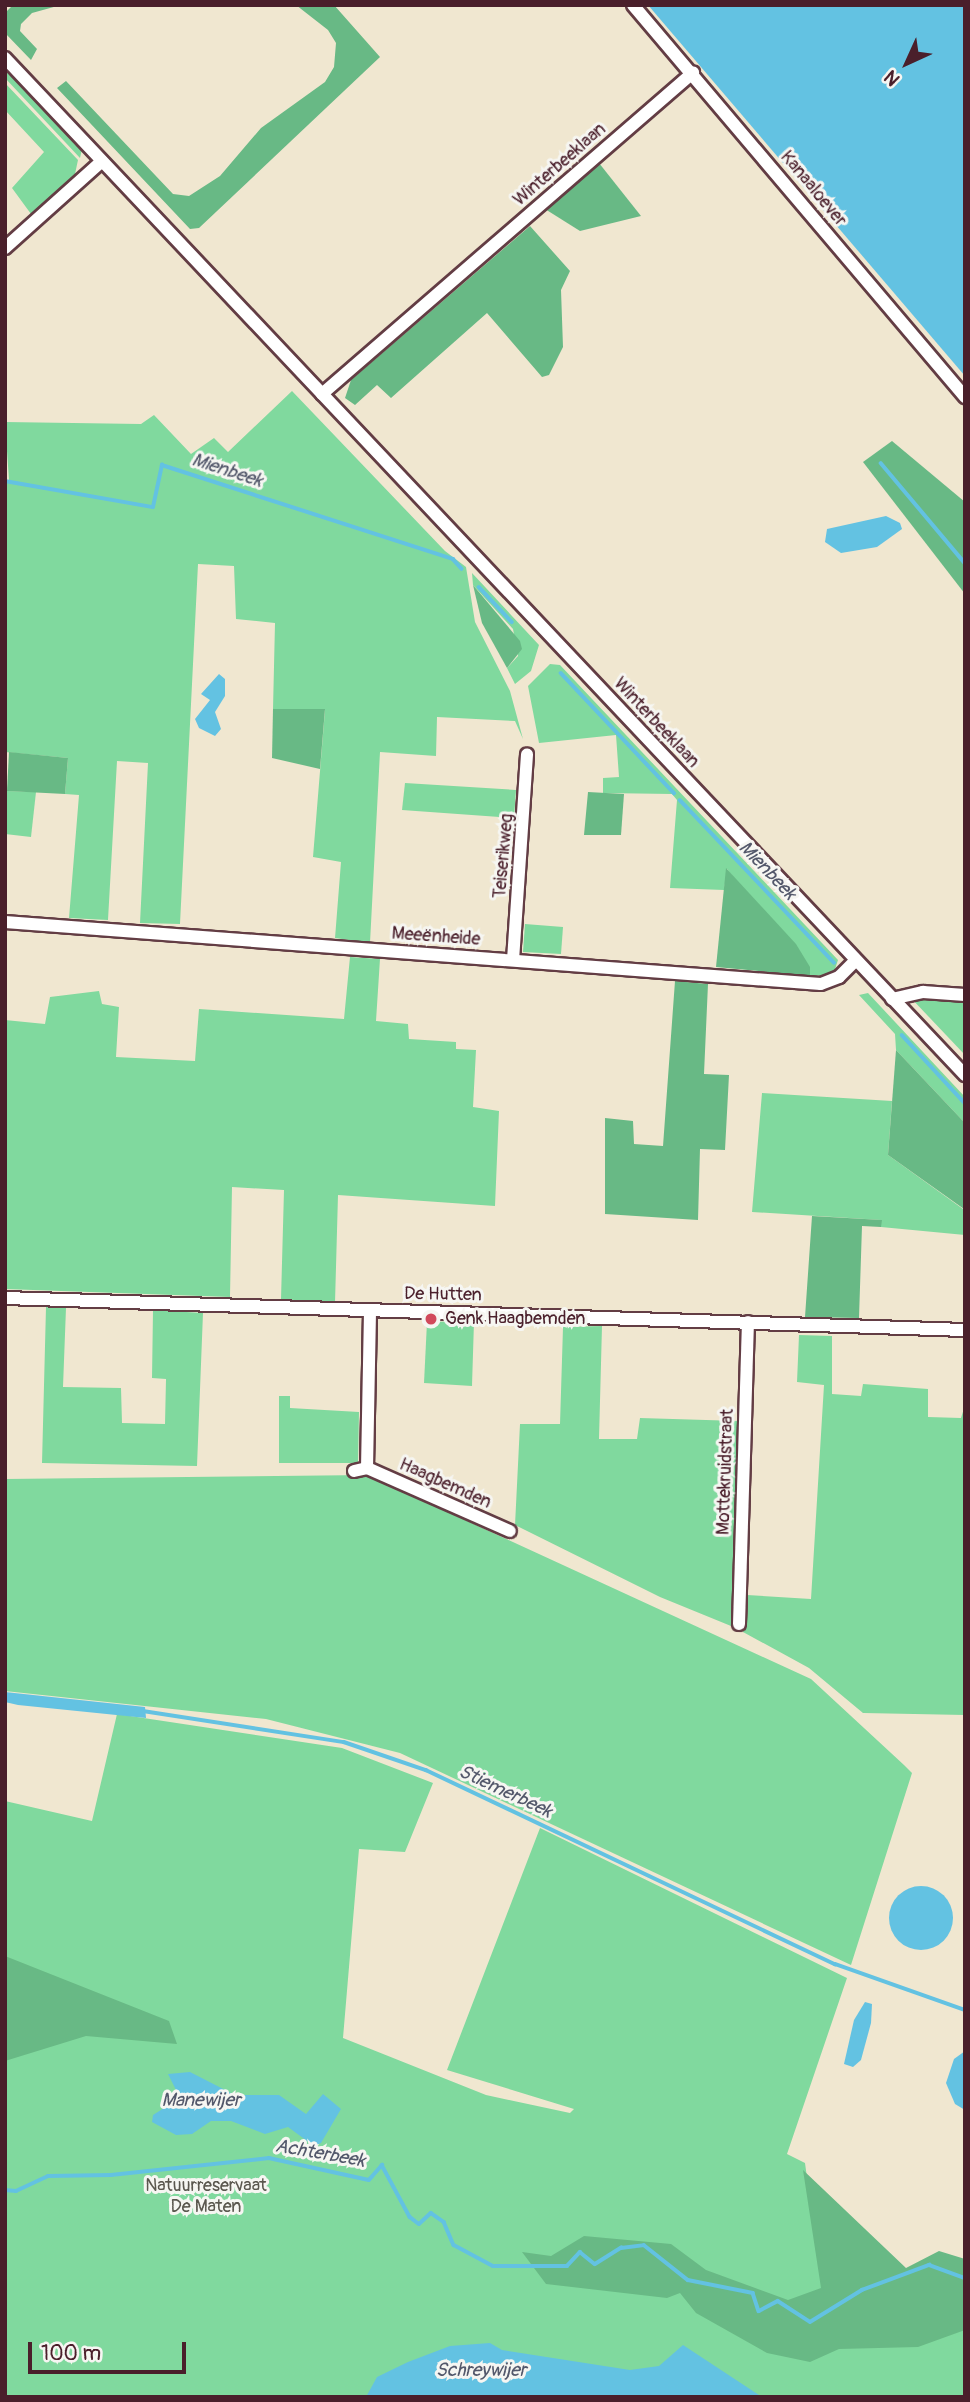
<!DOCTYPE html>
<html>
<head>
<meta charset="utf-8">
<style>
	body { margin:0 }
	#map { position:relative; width:970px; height:2402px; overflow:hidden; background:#f0e7d0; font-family:Pangolin,sans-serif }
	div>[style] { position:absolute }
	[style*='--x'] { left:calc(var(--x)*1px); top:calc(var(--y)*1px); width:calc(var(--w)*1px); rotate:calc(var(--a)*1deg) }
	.green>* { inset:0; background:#80d99e }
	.forest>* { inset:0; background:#68b985 }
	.water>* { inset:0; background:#63c2e2 }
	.round { border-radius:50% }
	.stream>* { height:3.5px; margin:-1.75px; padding:0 1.75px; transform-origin:1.75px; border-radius:1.75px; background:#63c2e2 }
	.roads { filter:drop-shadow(2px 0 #633d44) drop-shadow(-2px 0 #633d44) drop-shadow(0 2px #633d44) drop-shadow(0 -2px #633d44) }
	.minor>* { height:12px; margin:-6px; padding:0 6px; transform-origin:6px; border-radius:6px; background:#fff }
	.dots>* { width:19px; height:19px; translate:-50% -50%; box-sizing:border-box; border:4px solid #f6f6f2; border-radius:50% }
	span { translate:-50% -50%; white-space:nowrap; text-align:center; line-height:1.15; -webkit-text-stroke:6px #f6f6f2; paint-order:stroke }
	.street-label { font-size:18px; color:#4a1f2b }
	.poi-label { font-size:18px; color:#4a1f2b }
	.left { translate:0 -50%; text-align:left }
	.park-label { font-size:18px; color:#5a574e }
	.water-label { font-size:19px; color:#53586b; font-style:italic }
	.frame { position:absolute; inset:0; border:7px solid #4a1f2b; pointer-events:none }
	.north { position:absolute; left:872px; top:28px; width:70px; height:70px; -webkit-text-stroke:5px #f6f6f2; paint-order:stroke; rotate:225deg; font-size:19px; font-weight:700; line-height:28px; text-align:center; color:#4a1f2b }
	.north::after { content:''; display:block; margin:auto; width:24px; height:32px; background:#4a1f2b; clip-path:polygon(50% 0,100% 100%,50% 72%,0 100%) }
	.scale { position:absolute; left:28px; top:2342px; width:158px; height:32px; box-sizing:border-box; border:4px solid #4a1f2b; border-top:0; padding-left:9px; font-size:21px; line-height:24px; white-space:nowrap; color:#4a1f2b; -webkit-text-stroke:5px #f6f6f2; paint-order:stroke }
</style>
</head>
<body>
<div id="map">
	<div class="green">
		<i style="clip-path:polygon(5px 68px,82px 149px,80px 158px,5px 78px)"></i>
		<i style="clip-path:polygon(5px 83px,78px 160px,75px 174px,31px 214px,12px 188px,44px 152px,5px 110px)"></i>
		<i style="clip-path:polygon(292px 391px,445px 551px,466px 567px,475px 622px,510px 691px,523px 739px,515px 721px,437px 717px,436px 756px,380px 752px,370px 943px,335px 938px,341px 862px,313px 857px,325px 710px,273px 709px,275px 623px,236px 619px,234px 566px,198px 564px,180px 924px,140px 923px,148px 763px,117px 761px,108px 920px,69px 918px,79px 795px,65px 794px,68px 758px,5px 752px,5px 482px,9px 480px,5px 422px,141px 424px,154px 415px,191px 454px,214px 438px,228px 452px)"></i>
		<i style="clip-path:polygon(472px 573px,539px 645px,531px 671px,515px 684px,507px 668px,518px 656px,513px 629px,473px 585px)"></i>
		<i style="clip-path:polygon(550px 664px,560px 665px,838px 960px,833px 975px,810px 976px,727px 869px,724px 890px,670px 888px,677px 800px,672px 794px,603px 793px,603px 778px,619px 777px,616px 735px,539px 743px,528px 686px)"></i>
		<i style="clip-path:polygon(405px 783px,516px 790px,514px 818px,402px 810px)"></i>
		<i style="clip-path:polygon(7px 791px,36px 792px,31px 837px,5px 834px)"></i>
		<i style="clip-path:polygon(525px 924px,563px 927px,561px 954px,523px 952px)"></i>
		<i style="clip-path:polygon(350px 957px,380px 959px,376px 1021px,408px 1024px,409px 1039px,456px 1042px,456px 1049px,476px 1050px,473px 1107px,499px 1111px,495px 1206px,338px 1195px,335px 1303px,281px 1299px,284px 1190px,232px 1187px,230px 1297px,5px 1289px,5px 1020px,45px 1024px,50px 997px,99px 991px,102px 1004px,119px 1007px,116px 1057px,195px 1061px,199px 1009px,344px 1019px)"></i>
		<i style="clip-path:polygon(868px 993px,965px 1097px,965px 1123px,896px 1050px,895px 1034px,859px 995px)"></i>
		<i style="clip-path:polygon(910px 997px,965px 1000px,965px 1055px)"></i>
		<i style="clip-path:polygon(762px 1093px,892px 1101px,888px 1155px,963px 1209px,965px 1195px,965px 1235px,881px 1227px,881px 1220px,752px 1212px)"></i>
		<i style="clip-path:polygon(46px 1307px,66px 1308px,63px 1387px,121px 1388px,122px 1423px,165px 1424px,166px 1379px,152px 1378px,153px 1310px,203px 1313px,197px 1466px,42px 1463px)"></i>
		<i style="clip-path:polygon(474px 1321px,472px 1386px,424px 1383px,427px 1322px)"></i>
		<i style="clip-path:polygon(602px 1326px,599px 1439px,637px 1439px,640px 1418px,739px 1421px,731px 1626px,660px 1597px,515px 1525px,520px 1424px,560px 1424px,563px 1327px)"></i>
		<i style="clip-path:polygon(799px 1335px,832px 1336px,832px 1394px,861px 1396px,863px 1384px,928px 1389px,928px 1417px,961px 1418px,965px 1405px,965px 1715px,863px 1713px,809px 1668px,743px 1632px,747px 1595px,811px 1599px,824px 1385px,797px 1382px)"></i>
		<i style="clip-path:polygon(279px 1396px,290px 1396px,290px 1408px,359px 1412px,358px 1463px,279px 1463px)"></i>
		<i style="clip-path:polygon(367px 1475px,811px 1679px,904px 1765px,912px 1773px,851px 1965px,400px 1753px,266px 1719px,5px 1691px,5px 1479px)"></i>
		<i style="clip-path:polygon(117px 1714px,342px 1748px,433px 1783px,405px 1852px,359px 1849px,343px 2038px,486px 2095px,570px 2113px,574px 2109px,447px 2070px,540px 1828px,847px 1978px,787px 2154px,805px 2163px,822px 2288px,965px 2324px,965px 2397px,5px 2397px,5px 1801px,92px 1821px)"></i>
	</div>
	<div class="forest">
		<i style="clip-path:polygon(13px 5px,61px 5px,32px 13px,21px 24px,20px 31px,37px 49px,31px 60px,5px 33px,5px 13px)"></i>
		<i style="clip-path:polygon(296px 5px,334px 5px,380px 57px,199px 228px,190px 229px,57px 88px,66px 81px,173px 194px,189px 196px,220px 176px,261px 128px,325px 82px,334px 67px,336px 43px,328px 30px)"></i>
		<i style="clip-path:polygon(599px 163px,641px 216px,580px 231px,545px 209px)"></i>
		<i style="clip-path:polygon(530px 226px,570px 271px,561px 290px,563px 347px,549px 375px,542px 377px,487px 313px,391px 398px,377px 385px,355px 405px,345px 398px,351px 380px)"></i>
		<i style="clip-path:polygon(892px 441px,965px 502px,965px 594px,863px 462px)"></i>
		<i style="clip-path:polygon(473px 585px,520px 641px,522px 649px,507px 668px,482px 623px)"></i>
		<i style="clip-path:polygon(273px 709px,325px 709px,320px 769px,272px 758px)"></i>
		<i style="clip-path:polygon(9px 752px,68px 758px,65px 794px,7px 791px)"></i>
		<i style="clip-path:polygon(588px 792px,624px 794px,621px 835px,584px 835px)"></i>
		<i style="clip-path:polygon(726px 868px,796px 944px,810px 967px,810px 976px,716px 967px)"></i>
		<i style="clip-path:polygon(675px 981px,708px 984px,704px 1074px,729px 1075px,725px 1150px,700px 1149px,698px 1220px,605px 1214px,605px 1118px,633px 1121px,634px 1144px,663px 1146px)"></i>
		<i style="clip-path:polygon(896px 1050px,965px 1123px,964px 1209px,888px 1155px)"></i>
		<i style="clip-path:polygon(812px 1216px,882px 1220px,881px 1227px,862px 1226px,859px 1318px,805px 1317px)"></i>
		<i style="clip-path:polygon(5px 1956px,169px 2021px,177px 2044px,86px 2036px,5px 2061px)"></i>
		<i style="clip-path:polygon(803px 2170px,906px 2268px,939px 2251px,965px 2259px,965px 2330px,918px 2347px,839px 2349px,810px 2362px,767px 2353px,696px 2313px,680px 2293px,667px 2298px,546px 2284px,522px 2252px,551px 2256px,584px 2236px,671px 2244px,706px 2270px,788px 2300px,821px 2288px)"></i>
	</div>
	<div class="water">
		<i style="clip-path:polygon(648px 5px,965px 5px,965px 376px)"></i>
		<i style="clip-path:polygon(886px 516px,900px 523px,902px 529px,877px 547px,841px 553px,825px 542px,827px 529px)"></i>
		<i style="clip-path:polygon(219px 674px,225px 679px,225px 696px,215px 712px,221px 729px,215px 736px,199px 728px,195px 719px,210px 700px,201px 694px)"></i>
		<i style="clip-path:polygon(5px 1692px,145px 1707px,146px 1718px,18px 1705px,5px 1702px)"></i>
		<i class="round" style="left:889px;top:1886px;width:64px;height:64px"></i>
		<i style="clip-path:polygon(865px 2002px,872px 2004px,871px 2023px,861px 2060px,853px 2067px,844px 2064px,854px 2020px)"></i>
		<i style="clip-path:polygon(965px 2051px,965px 2110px,955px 2104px,946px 2083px,954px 2059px)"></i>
		<i style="clip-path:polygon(190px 2072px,235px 2095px,279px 2095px,306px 2114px,323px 2094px,341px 2109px,321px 2143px,314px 2146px,288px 2127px,265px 2134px,231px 2121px,211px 2121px,192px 2134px,176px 2135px,152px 2122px,153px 2115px,180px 2098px,168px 2074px)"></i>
		<i style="clip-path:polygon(490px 2343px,502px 2350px,630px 2370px,659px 2366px,683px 2345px,762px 2397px,366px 2397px,377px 2377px,408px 2362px,450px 2346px)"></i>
	</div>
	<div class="stream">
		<i style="--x:881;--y:463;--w:131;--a:50"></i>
		<i style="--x:5;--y:481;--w:150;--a:10"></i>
		<i style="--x:153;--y:507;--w:43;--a:-77.9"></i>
		<i style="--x:162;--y:465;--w:306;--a:17.9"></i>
		<i style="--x:453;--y:559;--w:13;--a:48"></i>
		<i style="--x:479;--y:587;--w:48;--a:46.7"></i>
		<i style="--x:561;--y:673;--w:165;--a:46.7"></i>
		<i style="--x:680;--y:800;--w:224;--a:46.5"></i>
		<i style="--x:902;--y:1035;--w:93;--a:47.2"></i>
		<i style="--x:143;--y:1711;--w:203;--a:8.8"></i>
		<i style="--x:344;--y:1742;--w:87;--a:18.9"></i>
		<i style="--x:426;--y:1770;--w:453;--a:25.4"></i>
		<i style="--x:835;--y:1964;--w:138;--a:19.5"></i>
		<i style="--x:5;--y:2190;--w:11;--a:5"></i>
		<i style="--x:16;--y:2191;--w:35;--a:-25"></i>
		<i style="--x:48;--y:2176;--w:63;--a:-0.9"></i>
		<i style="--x:111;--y:2175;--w:159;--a:-6.1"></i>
		<i style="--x:269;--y:2158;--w:102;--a:12.4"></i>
		<i style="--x:369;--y:2180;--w:20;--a:-49"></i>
		<i style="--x:382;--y:2165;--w:59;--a:61.7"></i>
		<i style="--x:410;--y:2217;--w:11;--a:38"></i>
		<i style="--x:419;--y:2224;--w:16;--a:-43"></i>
		<i style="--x:431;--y:2213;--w:16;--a:35"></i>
		<i style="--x:444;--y:2222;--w:25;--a:67"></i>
		<i style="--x:454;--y:2245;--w:44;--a:28.3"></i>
		<i style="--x:493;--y:2266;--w:74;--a:0"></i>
		<i style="--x:567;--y:2266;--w:19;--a:-47"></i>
		<i style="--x:580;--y:2252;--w:19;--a:39"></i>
		<i style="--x:595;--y:2264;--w:31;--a:-32"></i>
		<i style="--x:621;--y:2248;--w:23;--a:-7"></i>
		<i style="--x:644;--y:2245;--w:56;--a:38.5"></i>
		<i style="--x:688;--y:2280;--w:66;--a:11.3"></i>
		<i style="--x:753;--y:2293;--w:19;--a:72"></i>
		<i style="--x:759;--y:2311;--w:21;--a:-28"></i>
		<i style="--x:778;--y:2301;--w:38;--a:33"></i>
		<i style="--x:810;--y:2322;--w:61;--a:-31.6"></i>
		<i style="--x:862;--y:2290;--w:72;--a:-20.5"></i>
		<i style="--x:929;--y:2265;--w:38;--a:20"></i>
	</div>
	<div class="roads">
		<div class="minor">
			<i style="--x:633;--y:5;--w:514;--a:49.74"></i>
			<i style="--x:5;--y:58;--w:1399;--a:46.65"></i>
			<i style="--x:5;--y:248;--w:130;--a:-41.9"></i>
			<i style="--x:322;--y:394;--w:491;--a:-40.9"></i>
			<i style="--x:5;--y:922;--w:818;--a:4.35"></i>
			<i style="--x:821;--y:984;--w:19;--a:-21"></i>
			<i style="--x:839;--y:977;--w:23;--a:-45"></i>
			<i style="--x:513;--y:960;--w:206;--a:-86.1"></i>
			<i style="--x:892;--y:999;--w:32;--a:-13"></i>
			<i style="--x:923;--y:992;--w:42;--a:4.1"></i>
			<i style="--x:5;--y:1298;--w:961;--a:1.91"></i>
			<i style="--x:367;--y:1468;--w:157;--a:-88.9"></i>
			<i style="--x:354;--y:1471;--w:13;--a:-13"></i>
			<i style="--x:367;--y:1468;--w:156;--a:23.8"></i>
			<i style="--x:739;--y:1624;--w:302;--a:-88.3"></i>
		</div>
	</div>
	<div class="dots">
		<i style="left:431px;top:1319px;background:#d1495b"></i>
	</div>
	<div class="street-label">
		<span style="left:560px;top:165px;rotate:-41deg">Winterbeeklaan</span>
		<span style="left:813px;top:189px;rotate:50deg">Kanaaloever</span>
		<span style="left:656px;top:723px;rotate:47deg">Winterbeeklaan</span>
		<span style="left:504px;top:856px;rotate:-85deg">Teiserikweg</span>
		<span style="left:436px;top:937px;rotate:4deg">Meeënheide</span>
		<span style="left:443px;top:1295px;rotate:1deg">De Hutten</span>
		<span style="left:726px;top:1472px;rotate:-88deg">Mottekruidstraat</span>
		<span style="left:445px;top:1484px;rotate:24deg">Haagbemden</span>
	</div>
	<div class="poi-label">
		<span class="left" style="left:445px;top:1319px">Genk Haagbemden</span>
	</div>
	<div class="park-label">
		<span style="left:206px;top:2197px">Natuurreservaat<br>De Maten</span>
	</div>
	<div class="water-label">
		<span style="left:227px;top:471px;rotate:18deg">Mienbeek</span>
		<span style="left:767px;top:871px;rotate:46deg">Mienbeek</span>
		<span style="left:505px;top:1792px;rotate:25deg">Stiemerbeek</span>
		<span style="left:201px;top:2101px">Manewijer</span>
		<span style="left:320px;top:2154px;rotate:10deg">Achterbeek</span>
		<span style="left:481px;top:2371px">Schreywijer</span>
	</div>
	<div class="frame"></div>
	<div class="north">N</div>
	<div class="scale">100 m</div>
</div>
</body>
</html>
